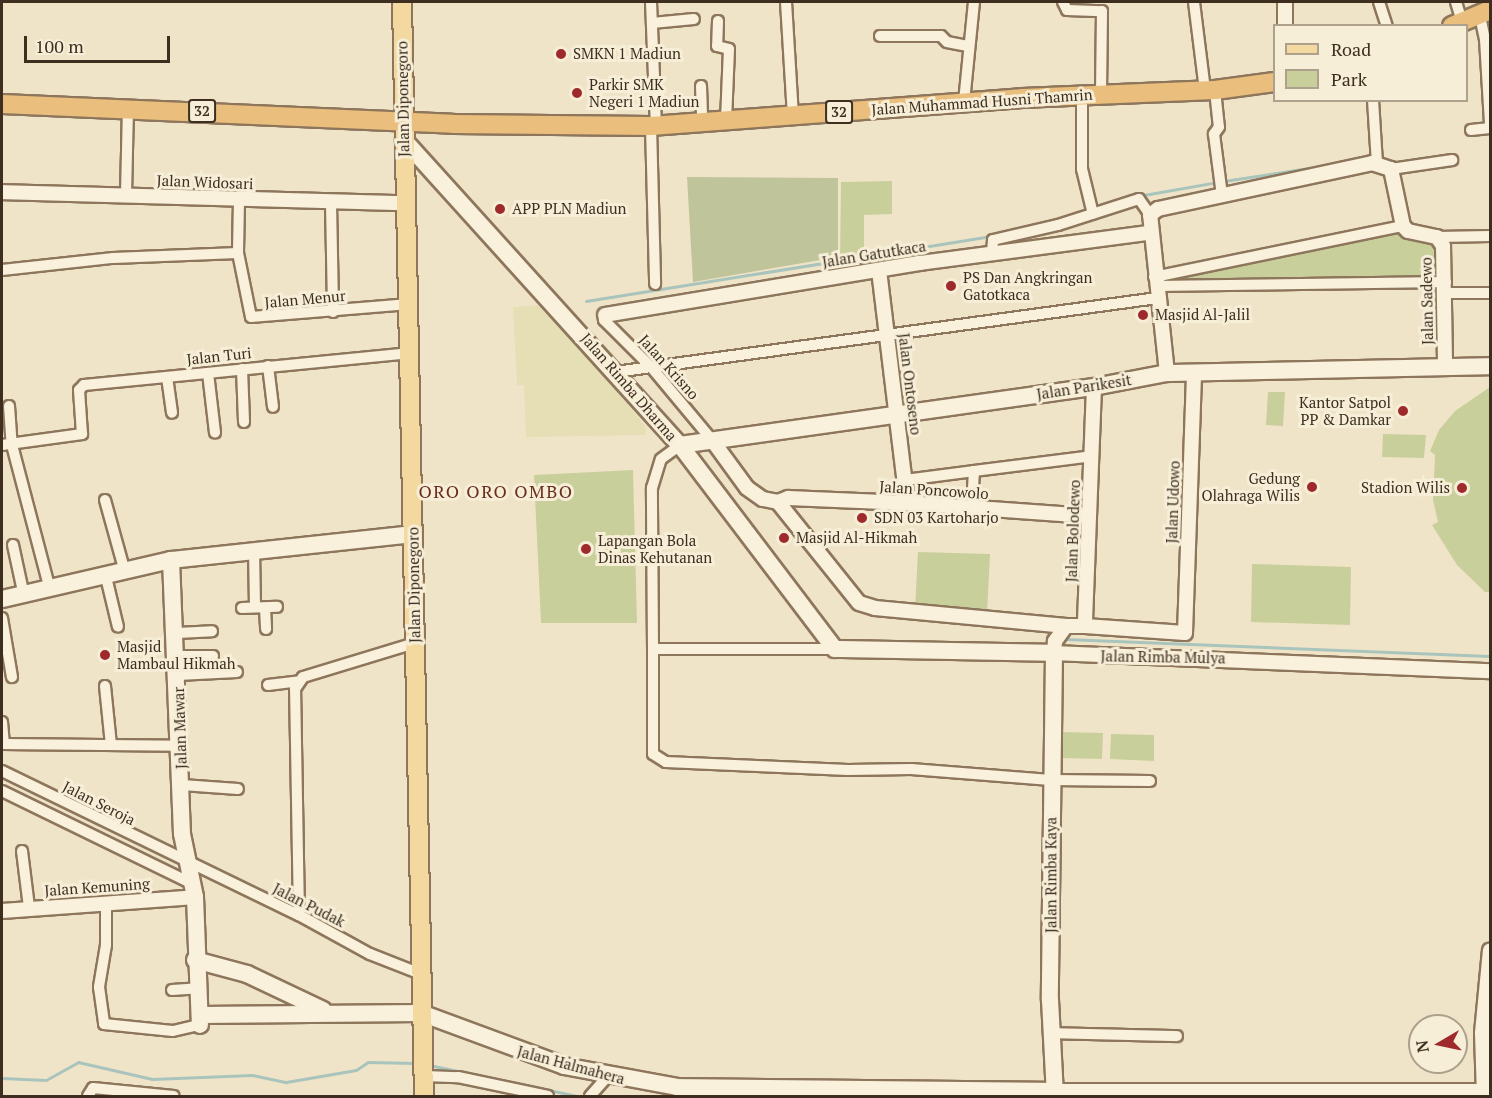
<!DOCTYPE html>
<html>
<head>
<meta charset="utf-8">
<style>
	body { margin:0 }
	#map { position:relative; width:1492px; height:1098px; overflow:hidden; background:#f0e4c8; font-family:"PT Serif",serif }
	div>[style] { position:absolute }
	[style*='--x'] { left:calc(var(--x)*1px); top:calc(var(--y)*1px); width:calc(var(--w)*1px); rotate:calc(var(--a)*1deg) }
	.farmland>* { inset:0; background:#e6deb5 }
	.green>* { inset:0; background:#c9cf9b }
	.cemetery>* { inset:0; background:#bfc49a }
	.stream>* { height:3px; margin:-1.5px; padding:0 1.5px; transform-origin:1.5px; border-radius:1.5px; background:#a9c4bc }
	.roads { filter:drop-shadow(2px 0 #8d765c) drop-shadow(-2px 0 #8d765c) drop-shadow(0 2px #8d765c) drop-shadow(0 -2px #8d765c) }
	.minor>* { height:10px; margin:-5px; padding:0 5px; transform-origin:5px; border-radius:5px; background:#faf1dc }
	.tertiary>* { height:14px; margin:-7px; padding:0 7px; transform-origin:7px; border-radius:7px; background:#faf1dc }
	.secondary>* { height:16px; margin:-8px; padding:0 8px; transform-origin:8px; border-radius:8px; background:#faf1dc }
	.primary>* { height:18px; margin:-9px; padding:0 9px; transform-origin:9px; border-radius:9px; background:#f3d9a0 }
	.trunk>* { height:18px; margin:-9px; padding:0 9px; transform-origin:9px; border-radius:9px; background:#eabe7c }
	.dots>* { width:16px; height:16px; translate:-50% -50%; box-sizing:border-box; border:3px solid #f7eed8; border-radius:50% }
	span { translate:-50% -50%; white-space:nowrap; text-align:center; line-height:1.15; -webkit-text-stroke:6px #f7eed8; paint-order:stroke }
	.shield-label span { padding:2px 4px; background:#f7eed8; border:2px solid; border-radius:4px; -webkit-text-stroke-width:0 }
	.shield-label { font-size:14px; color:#3d2e20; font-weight:700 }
	.poi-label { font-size:15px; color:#3d2e20 }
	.left { translate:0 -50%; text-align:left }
	.right { translate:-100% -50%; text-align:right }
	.street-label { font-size:15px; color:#3d2e20 }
	.quarter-label { font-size:18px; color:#6b2e1e; letter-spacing:1.5px }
	.frame { position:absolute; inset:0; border:3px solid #3d2e20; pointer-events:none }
	.legend { position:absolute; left:1273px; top:24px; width:195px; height:78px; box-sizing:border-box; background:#f7eed8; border:2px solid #ada18e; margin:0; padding:8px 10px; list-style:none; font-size:18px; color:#3d2e20 }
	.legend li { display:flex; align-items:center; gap:12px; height:30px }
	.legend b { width:30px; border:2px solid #ada18e }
	.north { position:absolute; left:1408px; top:1014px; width:60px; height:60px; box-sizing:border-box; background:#f7eed8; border:2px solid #ada18e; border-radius:50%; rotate:261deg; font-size:16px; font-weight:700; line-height:24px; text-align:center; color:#3d2e20 }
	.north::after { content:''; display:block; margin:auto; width:21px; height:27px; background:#9e2a2b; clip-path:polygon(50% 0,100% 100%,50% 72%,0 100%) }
	.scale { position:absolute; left:24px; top:36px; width:146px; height:27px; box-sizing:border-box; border:3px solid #3d2e20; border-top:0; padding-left:8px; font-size:18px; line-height:21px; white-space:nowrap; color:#3d2e20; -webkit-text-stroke:4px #f7eed8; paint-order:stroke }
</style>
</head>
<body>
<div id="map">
	<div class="farmland">
		<i style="clip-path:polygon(546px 305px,645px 426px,646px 435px,526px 437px,524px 385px,517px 385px,513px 307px)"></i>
	</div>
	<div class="green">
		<i style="clip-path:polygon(892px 181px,892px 214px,864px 215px,864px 256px,840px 261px,841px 182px)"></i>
		<i style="clip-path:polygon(1399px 232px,1412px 240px,1437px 244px,1442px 278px,1176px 283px,1175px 275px)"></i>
		<i style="clip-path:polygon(1490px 387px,1490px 592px,1485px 592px,1457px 565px,1432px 525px,1438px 522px,1433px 500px,1435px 455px,1430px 451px,1439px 430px,1455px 411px)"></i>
		<i style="clip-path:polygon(1268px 392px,1285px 392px,1283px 426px,1266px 425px)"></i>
		<i style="clip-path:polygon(1383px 434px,1426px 435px,1424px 458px,1382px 457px)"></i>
		<i style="clip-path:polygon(633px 470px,637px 623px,541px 623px,534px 475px)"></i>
		<i style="clip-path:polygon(918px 552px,990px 554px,987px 615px,915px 609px)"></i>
		<i style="clip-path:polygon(1252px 564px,1351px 567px,1350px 625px,1251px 622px)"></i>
		<i style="clip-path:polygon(1060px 732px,1103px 733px,1102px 759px,1059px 758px)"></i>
		<i style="clip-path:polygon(1111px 734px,1154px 735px,1154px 761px,1110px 759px)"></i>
	</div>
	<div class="cemetery">
		<i style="clip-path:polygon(687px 177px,838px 178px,838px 257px,693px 282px)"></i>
	</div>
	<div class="stream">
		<i style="--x:1224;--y:181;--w:119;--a:-8.7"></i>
		<i style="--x:1138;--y:196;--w:80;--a:-10"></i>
		<i style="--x:586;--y:301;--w:412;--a:-9.1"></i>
		<i style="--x:1065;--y:639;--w:425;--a:2.3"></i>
		<i style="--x:429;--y:1065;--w:151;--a:11.8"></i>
		<i style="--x:2;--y:1078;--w:44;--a:2.6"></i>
		<i style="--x:46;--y:1080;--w:37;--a:-29"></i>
		<i style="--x:78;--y:1062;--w:76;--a:12.9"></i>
		<i style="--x:152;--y:1079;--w:100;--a:-2.3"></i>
		<i style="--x:252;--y:1075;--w:35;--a:12"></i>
		<i style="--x:286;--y:1082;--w:71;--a:-9.7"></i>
		<i style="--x:356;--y:1070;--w:14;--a:-34"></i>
		<i style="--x:368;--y:1062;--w:48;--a:1.2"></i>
	</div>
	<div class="roads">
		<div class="minor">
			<i style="--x:651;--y:2;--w:123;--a:87.7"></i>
			<i style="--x:786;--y:2;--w:114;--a:86.5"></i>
			<i style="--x:1063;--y:2;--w:9;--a:63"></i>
			<i style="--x:1067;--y:10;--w:35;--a:2"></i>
			<i style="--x:1102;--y:11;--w:84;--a:90.7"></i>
			<i style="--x:1194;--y:2;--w:89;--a:82.9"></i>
			<i style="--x:1379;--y:2;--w:25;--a:72"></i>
			<i style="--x:1456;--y:2;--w:21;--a:73"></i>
			<i style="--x:1480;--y:16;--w:24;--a:78"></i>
			<i style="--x:1485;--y:39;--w:84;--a:86.6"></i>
			<i style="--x:718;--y:21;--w:25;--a:92"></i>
			<i style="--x:717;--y:46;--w:12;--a:14"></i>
			<i style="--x:729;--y:49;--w:71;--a:92.4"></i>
			<i style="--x:652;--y:23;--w:42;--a:-5.4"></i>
			<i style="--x:880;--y:36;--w:61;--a:0"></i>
			<i style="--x:941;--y:36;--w:8;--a:45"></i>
			<i style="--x:947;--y:42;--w:21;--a:11"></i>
			<i style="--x:701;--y:86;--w:36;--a:88"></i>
			<i style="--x:1215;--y:90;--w:37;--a:84"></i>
			<i style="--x:1219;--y:127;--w:9;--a:126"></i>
			<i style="--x:1214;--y:134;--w:63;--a:82.6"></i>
			<i style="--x:1082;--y:96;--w:73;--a:90"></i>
			<i style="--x:1082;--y:169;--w:46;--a:76.3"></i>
			<i style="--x:1373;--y:100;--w:64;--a:86.4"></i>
			<i style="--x:964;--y:102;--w:100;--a:-84.3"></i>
			<i style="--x:651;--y:126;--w:158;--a:88.5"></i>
			<i style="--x:1471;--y:130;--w:19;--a:-6"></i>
			<i style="--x:1490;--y:128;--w:5;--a:-90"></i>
			<i style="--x:1391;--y:169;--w:62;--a:-8.4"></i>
			<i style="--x:126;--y:195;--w:86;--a:-88.7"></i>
			<i style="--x:239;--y:200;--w:53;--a:91.1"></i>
			<i style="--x:238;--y:253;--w:65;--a:78.5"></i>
			<i style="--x:251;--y:317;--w:159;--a:-4.7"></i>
			<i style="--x:331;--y:203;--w:109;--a:88.9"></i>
			<i style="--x:1437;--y:237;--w:53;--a:-1.1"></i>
			<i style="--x:992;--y:254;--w:14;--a:-86"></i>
			<i style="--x:993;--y:240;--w:67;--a:-13"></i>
			<i style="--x:1058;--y:225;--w:85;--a:-17.8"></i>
			<i style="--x:1139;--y:199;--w:19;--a:55"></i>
			<i style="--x:2;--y:270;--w:112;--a:-6.2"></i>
			<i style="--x:113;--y:258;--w:125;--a:-2.3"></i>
			<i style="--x:1154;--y:277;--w:254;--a:-11.6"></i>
			<i style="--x:1156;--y:286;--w:290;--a:-0.8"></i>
			<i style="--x:1446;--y:293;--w:44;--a:0"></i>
			<i style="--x:605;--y:315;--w:5;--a:101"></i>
			<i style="--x:604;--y:320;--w:68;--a:45"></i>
			<i style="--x:652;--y:368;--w:94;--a:50.2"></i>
			<i style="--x:268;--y:366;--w:41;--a:83"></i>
			<i style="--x:242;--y:369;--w:53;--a:87.8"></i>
			<i style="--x:615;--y:372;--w:547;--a:-7.77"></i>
			<i style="--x:208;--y:373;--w:60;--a:83.3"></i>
			<i style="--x:167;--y:377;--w:36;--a:82"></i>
			<i style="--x:9;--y:406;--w:39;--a:86"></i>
			<i style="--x:12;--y:445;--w:150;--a:75.3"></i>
			<i style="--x:2;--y:445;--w:81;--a:-7.8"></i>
			<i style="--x:82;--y:434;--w:44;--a:-93.9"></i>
			<i style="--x:79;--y:390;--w:7;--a:-45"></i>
			<i style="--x:84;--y:385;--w:326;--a:-5.6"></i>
			<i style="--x:905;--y:480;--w:70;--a:-7.4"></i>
			<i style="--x:105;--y:500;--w:75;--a:74.5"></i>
			<i style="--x:972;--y:508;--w:37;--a:-87"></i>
			<i style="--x:974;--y:471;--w:120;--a:-7.2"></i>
			<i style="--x:13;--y:545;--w:52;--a:77.8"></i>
			<i style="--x:254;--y:549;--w:58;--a:89"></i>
			<i style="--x:106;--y:577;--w:51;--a:76.5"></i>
			<i style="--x:242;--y:608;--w:35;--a:-2"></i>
			<i style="--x:265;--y:608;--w:21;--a:87"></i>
			<i style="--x:2;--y:618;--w:60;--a:80.4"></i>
			<i style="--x:177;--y:633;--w:35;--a:-3"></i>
			<i style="--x:653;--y:649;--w:161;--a:-90.4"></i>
			<i style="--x:652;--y:488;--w:30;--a:-73"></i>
			<i style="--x:661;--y:459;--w:24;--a:-36"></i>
			<i style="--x:835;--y:649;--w:182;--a:180"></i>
			<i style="--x:653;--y:649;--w:105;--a:90"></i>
			<i style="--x:653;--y:754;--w:15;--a:32"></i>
			<i style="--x:666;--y:762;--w:182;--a:2.5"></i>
			<i style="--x:848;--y:770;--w:63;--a:-0.9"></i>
			<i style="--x:911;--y:769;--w:140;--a:4.5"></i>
			<i style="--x:1051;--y:780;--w:99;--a:0.6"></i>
			<i style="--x:178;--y:656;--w:35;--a:0"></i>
			<i style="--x:178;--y:675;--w:59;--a:-2.9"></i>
			<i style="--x:268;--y:685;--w:32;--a:-7"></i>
			<i style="--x:105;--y:686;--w:59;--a:84.2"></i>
			<i style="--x:2;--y:722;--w:22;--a:85"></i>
			<i style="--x:2;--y:744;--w:179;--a:0.6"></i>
			<i style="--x:2;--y:771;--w:330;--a:25.9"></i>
			<i style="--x:299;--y:915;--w:81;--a:28.8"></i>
			<i style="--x:370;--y:954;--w:55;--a:21.4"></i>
			<i style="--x:182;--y:785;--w:56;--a:4.1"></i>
			<i style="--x:2;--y:791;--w:210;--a:26"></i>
			<i style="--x:22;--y:851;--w:56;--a:82.9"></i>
			<i style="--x:106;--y:902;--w:43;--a:90"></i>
			<i style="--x:106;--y:945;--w:43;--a:99.5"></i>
			<i style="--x:99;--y:987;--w:37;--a:82"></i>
			<i style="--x:104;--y:1024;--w:69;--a:5.8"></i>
			<i style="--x:173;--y:1031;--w:28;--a:-13"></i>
			<i style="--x:299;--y:915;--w:226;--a:-91"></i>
			<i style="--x:295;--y:689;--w:14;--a:-56"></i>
			<i style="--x:303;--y:677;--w:117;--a:-16.9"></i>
			<i style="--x:172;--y:990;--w:26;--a:-4"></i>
			<i style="--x:1051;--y:1033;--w:126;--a:1.4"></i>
			<i style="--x:424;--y:1076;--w:34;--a:2"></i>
			<i style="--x:458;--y:1077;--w:92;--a:11.9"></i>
			<i style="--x:88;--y:1096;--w:9;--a:-58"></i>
			<i style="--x:93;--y:1088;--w:81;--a:5.6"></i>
			<i style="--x:590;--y:1096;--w:25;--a:-48"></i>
		</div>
		<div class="tertiary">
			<i style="--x:1285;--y:2;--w:24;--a:90"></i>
			<i style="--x:2;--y:192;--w:404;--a:1.6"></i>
			<i style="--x:879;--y:270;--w:235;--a:83.1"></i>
			<i style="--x:605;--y:315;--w:319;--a:-9.4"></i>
			<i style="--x:920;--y:263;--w:231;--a:-7.5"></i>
			<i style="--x:1167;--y:373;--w:159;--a:-96.1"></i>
			<i style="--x:1150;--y:215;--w:10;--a:-37"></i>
			<i style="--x:1158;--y:209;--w:219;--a:-12.1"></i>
			<i style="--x:1372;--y:163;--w:20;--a:18"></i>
			<i style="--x:1391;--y:169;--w:58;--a:78.1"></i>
			<i style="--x:1403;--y:226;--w:7;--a:45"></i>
			<i style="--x:1408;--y:231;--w:30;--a:12"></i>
			<i style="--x:1437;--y:237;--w:11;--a:56"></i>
			<i style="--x:1443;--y:246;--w:120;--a:89"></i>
			<i style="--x:1094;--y:387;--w:239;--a:92.2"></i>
			<i style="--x:1085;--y:626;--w:19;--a:180"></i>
			<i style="--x:1066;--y:626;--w:19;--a:126"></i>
			<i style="--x:1055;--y:641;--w:12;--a:95"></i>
			<i style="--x:1054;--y:653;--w:436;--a:2.4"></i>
			<i style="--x:712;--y:440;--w:59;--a:53.9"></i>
			<i style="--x:747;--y:488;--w:19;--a:35"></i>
			<i style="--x:763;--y:499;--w:15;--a:11"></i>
			<i style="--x:778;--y:502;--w:129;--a:51.3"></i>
			<i style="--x:859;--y:603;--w:17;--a:17"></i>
			<i style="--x:875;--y:608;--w:192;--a:5.4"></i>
			<i style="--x:778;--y:502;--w:11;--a:-22"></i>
			<i style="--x:788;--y:498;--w:119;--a:2.4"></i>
			<i style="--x:907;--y:503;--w:182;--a:4.1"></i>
			<i style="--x:1085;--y:626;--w:100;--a:4"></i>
			<i style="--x:1185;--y:633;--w:261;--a:-88"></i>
			<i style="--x:2;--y:911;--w:194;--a:-4.1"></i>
			<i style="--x:1054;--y:1091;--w:430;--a:0"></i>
			<i style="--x:1484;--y:1096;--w:63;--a:-91.8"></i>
			<i style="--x:1482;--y:1033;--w:83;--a:-84.5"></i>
		</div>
		<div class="secondary">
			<i style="--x:404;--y:140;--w:411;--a:47.9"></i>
			<i style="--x:680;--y:445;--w:256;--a:52.8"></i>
			<i style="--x:835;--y:649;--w:219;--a:1"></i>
			<i style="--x:1054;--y:653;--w:347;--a:90.7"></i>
			<i style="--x:1050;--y:1000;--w:96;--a:87"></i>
			<i style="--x:680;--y:445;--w:418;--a:-8"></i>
			<i style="--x:1094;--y:387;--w:74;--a:-10.9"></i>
			<i style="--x:1167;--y:373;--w:323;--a:-1.2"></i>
			<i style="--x:171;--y:560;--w:274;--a:87.7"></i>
			<i style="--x:182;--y:834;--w:64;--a:78.3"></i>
			<i style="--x:195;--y:897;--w:128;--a:87.8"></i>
			<i style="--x:2;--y:599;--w:173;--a:-13"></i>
			<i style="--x:171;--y:560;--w:243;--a:-6.1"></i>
			<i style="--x:195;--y:960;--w:54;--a:15.1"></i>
			<i style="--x:247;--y:974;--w:84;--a:25.3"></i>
			<i style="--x:200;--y:1015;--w:221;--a:-0.5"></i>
			<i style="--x:421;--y:1013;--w:153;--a:20.3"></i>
			<i style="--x:564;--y:1066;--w:115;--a:10.5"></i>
			<i style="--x:677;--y:1087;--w:377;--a:0.6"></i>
		</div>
		<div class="primary">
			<i style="--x:402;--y:2;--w:1094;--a:88.85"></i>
		</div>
		<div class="trunk">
			<i style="--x:1452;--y:26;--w:41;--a:-22.8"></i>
			<i style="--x:2;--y:104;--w:451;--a:2.5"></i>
			<i style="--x:453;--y:124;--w:198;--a:0.6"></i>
			<i style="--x:651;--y:126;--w:372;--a:-4.3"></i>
			<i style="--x:1022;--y:98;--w:193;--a:-2.4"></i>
			<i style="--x:1215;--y:90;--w:60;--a:-7.7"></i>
		</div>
	</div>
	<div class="dots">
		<i style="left:561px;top:54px;background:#9e2a2b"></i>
		<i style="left:577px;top:93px;background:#9e2a2b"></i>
		<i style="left:500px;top:209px;background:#9e2a2b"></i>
		<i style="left:951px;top:286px;background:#9e2a2b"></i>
		<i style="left:1143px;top:315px;background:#9e2a2b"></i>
		<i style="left:1403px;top:411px;background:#9e2a2b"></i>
		<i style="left:1312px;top:487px;background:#9e2a2b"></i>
		<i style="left:1462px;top:488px;background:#9e2a2b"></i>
		<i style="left:862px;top:518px;background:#9e2a2b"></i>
		<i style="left:784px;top:538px;background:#9e2a2b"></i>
		<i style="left:586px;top:549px;background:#9e2a2b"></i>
		<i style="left:105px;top:655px;background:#9e2a2b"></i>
	</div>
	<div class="shield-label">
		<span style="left:202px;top:111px">32</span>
		<span style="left:839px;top:112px">32</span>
	</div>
	<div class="poi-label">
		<span class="left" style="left:573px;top:54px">SMKN 1 Madiun</span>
		<span class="left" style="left:589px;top:93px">Parkir SMK<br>Negeri 1 Madiun</span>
		<span class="left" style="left:512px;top:209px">APP PLN Madiun</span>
		<span class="left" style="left:963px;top:286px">PS Dan Angkringan<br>Gatotkaca</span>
		<span class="left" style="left:1155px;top:315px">Masjid Al-Jalil</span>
		<span class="right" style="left:1391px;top:411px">Kantor Satpol<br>PP &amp; Damkar</span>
		<span class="right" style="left:1300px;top:487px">Gedung<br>Olahraga Wilis</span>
		<span class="right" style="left:1450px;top:488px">Stadion Wilis</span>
		<span class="left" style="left:874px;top:518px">SDN 03 Kartoharjo</span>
		<span class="left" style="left:796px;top:538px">Masjid Al-Hikmah</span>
		<span class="left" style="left:598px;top:549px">Lapangan Bola<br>Dinas Kehutanan</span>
		<span class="left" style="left:117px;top:655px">Masjid<br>Mambaul Hikmah</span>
	</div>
	<div class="street-label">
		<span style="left:403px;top:99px;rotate:-91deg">Jalan Diponegoro</span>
		<span style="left:982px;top:102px;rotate:-4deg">Jalan Muhammad Husni Thamrin</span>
		<span style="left:205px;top:182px;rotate:2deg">Jalan Widosari</span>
		<span style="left:874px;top:254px;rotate:-9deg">Jalan Gatutkaca</span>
		<span style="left:305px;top:299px;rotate:-5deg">Jalan Menur</span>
		<span style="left:1427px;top:301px;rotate:-91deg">Jalan Sadewo</span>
		<span style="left:219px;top:356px;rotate:-6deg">Jalan Turi</span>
		<span style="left:669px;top:367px;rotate:48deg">Jalan Krisno</span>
		<span style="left:910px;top:384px;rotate:83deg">Jalan Ontoseno</span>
		<span style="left:629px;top:387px;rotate:49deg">Jalan Rimba Dharma</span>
		<span style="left:1084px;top:387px;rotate:-9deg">Jalan Parikesit</span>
		<span style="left:934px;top:490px;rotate:4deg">Jalan Poncowolo</span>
		<span style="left:1173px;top:502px;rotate:-88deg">Jalan Udowo</span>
		<span style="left:1073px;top:531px;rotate:-88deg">Jalan Bolodewo</span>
		<span style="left:414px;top:585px;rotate:-91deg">Jalan Diponegoro</span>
		<span style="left:1163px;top:657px;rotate:1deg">Jalan Rimba Mulya</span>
		<span style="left:180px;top:728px;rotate:-92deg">Jalan Mawar</span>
		<span style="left:99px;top:803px;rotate:27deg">Jalan Seroja</span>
		<span style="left:1051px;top:875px;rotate:-90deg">Jalan Rimba Kaya</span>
		<span style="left:97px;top:887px;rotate:-4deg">Jalan Kemuning</span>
		<span style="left:309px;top:905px;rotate:27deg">Jalan Pudak</span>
		<span style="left:571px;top:1065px;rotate:15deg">Jalan Halmahera</span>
	</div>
	<div class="quarter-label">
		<span style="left:496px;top:491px">ORO ORO OMBO</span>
	</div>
	<div class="frame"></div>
	<ul class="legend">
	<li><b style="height:8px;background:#f3d9a0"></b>Road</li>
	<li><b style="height:16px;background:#c9cf9b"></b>Park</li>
	</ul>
	<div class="north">N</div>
	<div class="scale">100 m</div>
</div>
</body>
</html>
